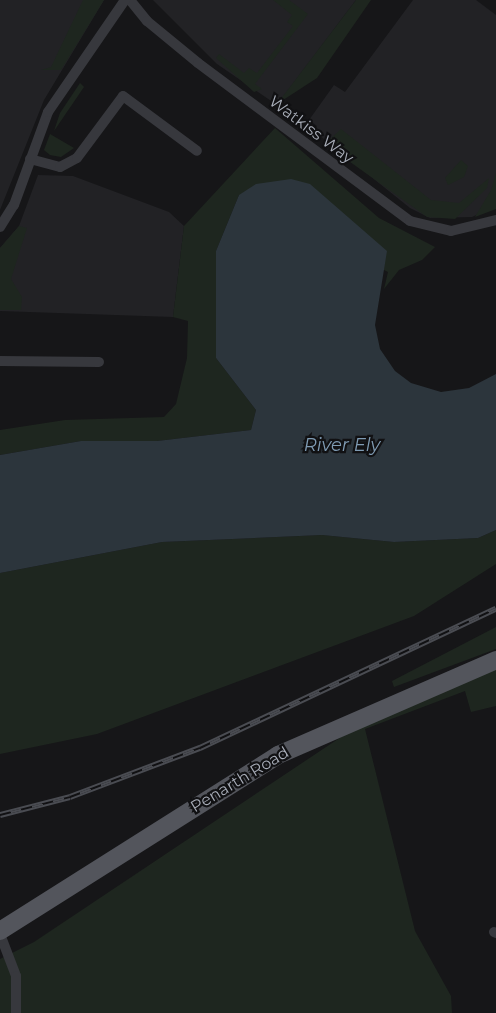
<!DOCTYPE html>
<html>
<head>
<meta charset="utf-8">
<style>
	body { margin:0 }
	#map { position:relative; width:496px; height:1013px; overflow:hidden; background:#161618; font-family:Montserrat,sans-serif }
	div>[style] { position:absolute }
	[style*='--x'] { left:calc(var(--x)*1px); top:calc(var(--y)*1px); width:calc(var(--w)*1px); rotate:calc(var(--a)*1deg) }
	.built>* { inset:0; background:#222225 }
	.green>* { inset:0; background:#1e261f }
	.water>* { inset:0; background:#2c353c }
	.street>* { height:10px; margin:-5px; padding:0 5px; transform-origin:5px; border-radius:5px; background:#37383d }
	.primary>* { height:18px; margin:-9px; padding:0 9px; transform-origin:9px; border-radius:9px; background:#53555c }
	.rail>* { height:6px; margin-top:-3px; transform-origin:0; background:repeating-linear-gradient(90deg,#111113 0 11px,#4a4c52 0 22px); box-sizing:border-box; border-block:2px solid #4a4c52 }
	span { translate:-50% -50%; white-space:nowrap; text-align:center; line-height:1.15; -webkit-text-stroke:4.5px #111113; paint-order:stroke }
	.street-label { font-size:16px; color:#a8adb8 }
	.water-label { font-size:18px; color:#7f9bb3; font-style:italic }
</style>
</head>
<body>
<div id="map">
	<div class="built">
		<i style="clip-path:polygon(0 0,104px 0,44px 100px,0 210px)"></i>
		<i style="clip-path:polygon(153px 0,356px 0,277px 105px,217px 64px)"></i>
		<i style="clip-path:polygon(413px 0,476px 0,496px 15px,496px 206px,472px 217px,430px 218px,410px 208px,314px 131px,317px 126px,309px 120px,334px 85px,345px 92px)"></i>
		<i style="clip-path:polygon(38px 175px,73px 176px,169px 212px,184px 226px,173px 317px,0 311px,0 248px,19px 226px)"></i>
	</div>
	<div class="green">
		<i style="clip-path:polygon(83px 0,104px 0,61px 70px,41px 70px,51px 67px)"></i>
		<i style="clip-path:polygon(273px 0,289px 0,308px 14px,255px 84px,262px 89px,254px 92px,216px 58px,219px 54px,244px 73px,249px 68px,257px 73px,293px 26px,287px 22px,292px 15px)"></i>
		<i style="clip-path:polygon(356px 0,371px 0,317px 78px,277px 104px)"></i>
		<i style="clip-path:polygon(80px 83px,84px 87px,54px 131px,60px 113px)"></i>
		<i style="clip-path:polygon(275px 128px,379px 218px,435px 247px,422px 260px,399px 270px,384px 289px,388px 272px,239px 195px,216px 251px,216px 358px,256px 410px,251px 430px,157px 441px,81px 441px,0 455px,0 430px,65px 420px,164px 417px,176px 404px,187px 358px,188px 321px,173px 317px,184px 226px)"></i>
		<i style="clip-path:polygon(341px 129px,431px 200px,459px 203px,489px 178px,487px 188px,455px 219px,427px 217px,325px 144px)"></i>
		<i style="clip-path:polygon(50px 134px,74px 148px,61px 157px,50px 155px,44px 150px)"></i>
		<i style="clip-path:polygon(461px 160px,468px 166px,464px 177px,448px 185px,445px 178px)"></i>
		<i style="clip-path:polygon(496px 173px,496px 209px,475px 217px,491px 190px)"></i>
		<i style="clip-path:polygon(19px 226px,27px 228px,11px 279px,22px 297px,21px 310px,0 310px,0 248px)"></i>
		<i style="clip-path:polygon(496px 530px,496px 564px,414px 616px,97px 734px,0 754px,0 573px,162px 542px,322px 535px,394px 542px,478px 538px)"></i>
		<i style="clip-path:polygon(496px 627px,496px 649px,394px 687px,392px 681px)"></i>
		<i style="clip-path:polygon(496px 666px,496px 706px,471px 712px,465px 691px,365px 729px,415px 931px,451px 996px,452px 1013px,0 1013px,0 959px,34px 942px,362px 723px)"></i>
	</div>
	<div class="water">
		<i style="clip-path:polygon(291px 179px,310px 184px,387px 251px,375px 325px,380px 349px,395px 371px,411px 383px,441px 392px,469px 388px,496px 374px,496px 530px,478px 538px,394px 542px,322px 535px,162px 542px,0 573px,0 455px,81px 441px,157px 441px,251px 430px,256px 410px,216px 358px,216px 251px,239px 195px,256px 184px)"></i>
	</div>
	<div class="street">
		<i style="--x:130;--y:0;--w:27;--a:51"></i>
		<i style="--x:147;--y:21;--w:66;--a:39.5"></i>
		<i style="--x:198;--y:63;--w:264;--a:36.7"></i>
		<i style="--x:410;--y:221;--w:42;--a:13.7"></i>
		<i style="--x:451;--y:231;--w:46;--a:-13.7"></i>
		<i style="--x:30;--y:159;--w:31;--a:15"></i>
		<i style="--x:60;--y:167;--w:19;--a:-28"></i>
		<i style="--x:77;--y:158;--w:77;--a:-53.4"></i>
		<i style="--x:123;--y:96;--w:92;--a:36.6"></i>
		<i style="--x:0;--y:227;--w:26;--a:-58"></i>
		<i style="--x:14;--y:205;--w:99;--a:-69.9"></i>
		<i style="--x:48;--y:112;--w:136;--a:-55.5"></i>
		<i style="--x:0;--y:361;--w:99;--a:0.6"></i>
		<i style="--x:494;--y:932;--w:2;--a:27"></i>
		<i style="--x:0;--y:934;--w:45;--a:69.1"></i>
		<i style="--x:16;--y:976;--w:37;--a:90"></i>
	</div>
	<div class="primary">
		<i style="--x:0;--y:931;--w:329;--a:-32.3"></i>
		<i style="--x:278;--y:755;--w:238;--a:-23.5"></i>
	</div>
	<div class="rail">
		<i style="--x:0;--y:815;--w:72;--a:-14.4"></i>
		<i style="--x:70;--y:797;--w:139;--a:-20.7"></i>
		<i style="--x:200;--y:748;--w:327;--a:-25.2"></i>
	</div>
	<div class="street-label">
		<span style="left:311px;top:130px;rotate:37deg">Watkiss Way</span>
		<span style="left:240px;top:780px;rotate:-31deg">Penarth Road</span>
	</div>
	<div class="water-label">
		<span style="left:342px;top:445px">River Ely</span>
	</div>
</div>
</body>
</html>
